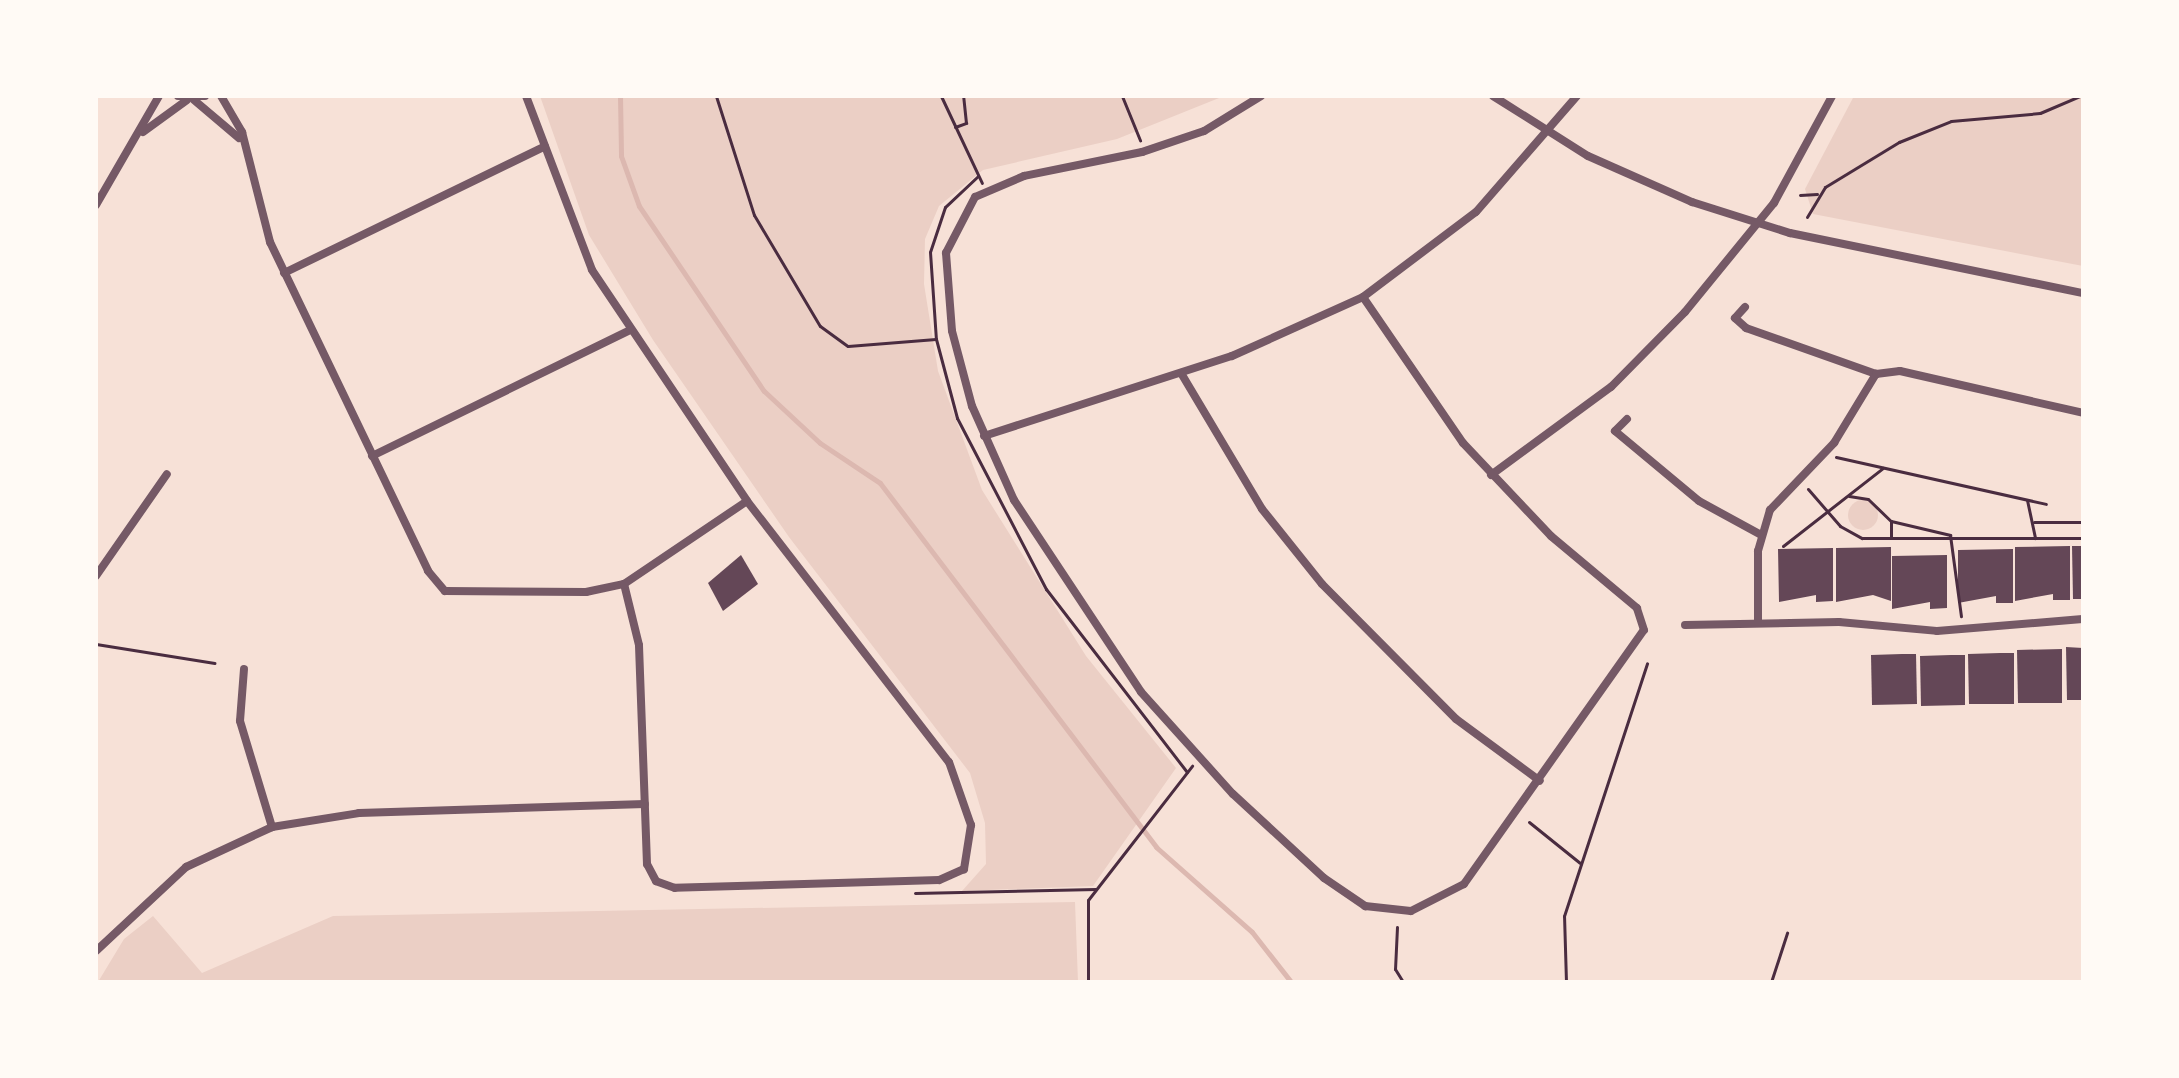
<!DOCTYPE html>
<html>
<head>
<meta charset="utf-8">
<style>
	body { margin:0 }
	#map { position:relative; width:2179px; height:1078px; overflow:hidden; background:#f7e1d7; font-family:"Source Serif 4",serif }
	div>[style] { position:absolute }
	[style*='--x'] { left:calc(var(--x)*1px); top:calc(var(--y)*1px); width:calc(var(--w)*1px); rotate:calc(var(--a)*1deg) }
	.green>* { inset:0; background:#ebcfc5 }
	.round { border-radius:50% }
	.stream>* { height:5px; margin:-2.5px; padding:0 2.5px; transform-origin:2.5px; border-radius:2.5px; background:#dcb8b0 }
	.building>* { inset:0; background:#644757 }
	.path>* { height:3px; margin:-1.5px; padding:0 1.5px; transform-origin:1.5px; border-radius:1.5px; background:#4a2c40 }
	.minor>* { height:8px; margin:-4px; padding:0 4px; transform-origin:4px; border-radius:4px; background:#755966 }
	span { translate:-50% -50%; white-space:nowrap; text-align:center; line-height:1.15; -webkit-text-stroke:8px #fffaf5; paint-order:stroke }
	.frame { position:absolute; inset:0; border:98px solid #fffaf5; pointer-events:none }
</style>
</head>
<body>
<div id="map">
	<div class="green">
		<i style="clip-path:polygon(540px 96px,1224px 96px,1117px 139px,983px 170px,939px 206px,925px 239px,924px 284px,938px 371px,982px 490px,1086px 656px,1176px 768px,1093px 886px,962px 891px,986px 864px,985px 823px,970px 773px,789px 537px,653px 340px,589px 235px)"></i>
		<i style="clip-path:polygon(1854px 96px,2083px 96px,2083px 266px,1813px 214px,1805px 189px)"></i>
		<i class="round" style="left:1848px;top:500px;width:30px;height:30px"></i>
		<i style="clip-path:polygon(1075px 902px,1078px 982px,98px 982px,124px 939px,153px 916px,202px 973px,333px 916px)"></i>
	</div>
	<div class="stream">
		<i style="--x:620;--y:96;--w:60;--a:89"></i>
		<i style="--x:621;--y:156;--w:53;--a:70.2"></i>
		<i style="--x:639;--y:206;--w:223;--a:56"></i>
		<i style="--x:764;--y:391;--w:76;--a:42.9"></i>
		<i style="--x:820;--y:443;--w:72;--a:33.7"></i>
		<i style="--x:880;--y:483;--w:457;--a:52.8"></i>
		<i style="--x:1156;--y:847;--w:128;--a:41.5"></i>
		<i style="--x:1252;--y:932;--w:63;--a:52"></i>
	</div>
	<div class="building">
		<i style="clip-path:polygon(2070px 546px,2070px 600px,2053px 600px,2053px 594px,2015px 601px,2015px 547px)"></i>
		<i style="clip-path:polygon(2072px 546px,2083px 546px,2083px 599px,2073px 599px)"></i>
		<i style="clip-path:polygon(1891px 547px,1891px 601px,1873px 595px,1836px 602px,1836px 548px)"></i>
		<i style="clip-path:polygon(1833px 548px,1833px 601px,1816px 602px,1816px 595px,1779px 602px,1778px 549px)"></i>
		<i style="clip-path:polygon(2013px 549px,2013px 603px,1996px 603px,1996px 596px,1958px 603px,1958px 550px)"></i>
		<i style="clip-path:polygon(741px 555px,758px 584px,723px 611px,708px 583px)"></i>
		<i style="clip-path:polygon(1947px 555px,1947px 608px,1930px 609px,1930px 602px,1892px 609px,1892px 556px)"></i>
		<i style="clip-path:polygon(2066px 647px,2083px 648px,2082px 700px,2067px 700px)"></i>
		<i style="clip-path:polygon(2062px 649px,2062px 703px,2018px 703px,2017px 650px)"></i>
		<i style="clip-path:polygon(2000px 653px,2014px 653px,2014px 704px,1969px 704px,1968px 654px)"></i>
		<i style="clip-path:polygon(1902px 654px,1916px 654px,1917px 704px,1872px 705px,1871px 655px)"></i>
		<i style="clip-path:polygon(1951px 655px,1965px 655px,1965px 705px,1921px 706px,1920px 656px)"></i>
	</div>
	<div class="path">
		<i style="--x:716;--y:96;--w:125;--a:72.3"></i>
		<i style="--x:754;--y:215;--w:129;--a:59.3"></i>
		<i style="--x:820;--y:326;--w:34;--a:36"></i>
		<i style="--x:848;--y:346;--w:88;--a:-4.5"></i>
		<i style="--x:941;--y:96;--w:96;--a:64.8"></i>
		<i style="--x:1122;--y:96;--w:48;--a:67.8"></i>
		<i style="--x:955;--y:127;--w:12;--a:-20"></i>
		<i style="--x:966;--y:123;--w:27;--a:-96"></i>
		<i style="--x:978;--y:176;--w:45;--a:136.8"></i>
		<i style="--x:945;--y:207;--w:47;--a:108.4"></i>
		<i style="--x:930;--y:252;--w:87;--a:86.1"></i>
		<i style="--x:936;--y:339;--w:82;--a:75.1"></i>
		<i style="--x:957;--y:418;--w:193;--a:62.5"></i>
		<i style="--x:1046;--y:589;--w:231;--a:52.4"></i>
		<i style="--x:1800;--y:195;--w:17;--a:-3"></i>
		<i style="--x:1807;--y:217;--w:35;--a:-59"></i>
		<i style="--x:1825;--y:187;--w:87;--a:-31.3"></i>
		<i style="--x:1899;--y:142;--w:56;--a:-22"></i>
		<i style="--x:1951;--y:121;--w:89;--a:-5.1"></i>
		<i style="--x:2040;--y:113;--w:43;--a:-23"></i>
		<i style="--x:1836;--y:457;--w:215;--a:12.6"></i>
		<i style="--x:1808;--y:489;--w:49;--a:49.1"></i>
		<i style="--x:1840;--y:526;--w:25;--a:29"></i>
		<i style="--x:1862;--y:538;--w:221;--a:0"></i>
		<i style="--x:1849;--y:496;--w:19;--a:9"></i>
		<i style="--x:1868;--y:499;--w:32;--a:44"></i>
		<i style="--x:2027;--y:500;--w:39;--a:78"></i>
		<i style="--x:2034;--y:522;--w:49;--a:0"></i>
		<i style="--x:1891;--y:538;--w:17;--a:-90"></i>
		<i style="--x:1891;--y:521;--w:61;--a:13.3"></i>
		<i style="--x:1950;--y:535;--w:82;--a:82.3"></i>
		<i style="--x:1783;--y:546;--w:127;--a:-38"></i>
		<i style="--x:96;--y:644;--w:120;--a:9.1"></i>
		<i style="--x:1529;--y:822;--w:65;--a:38.8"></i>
		<i style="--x:915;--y:893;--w:181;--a:-1.3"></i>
		<i style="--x:1397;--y:927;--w:42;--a:92.7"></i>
		<i style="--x:1395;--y:969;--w:15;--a:58"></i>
		<i style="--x:1088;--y:982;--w:82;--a:-90"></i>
		<i style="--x:1088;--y:900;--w:170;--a:-52.2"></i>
		<i style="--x:1566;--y:982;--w:66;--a:-91.7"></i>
		<i style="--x:1564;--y:916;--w:266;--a:-71.8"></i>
		<i style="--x:1771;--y:982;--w:52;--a:-71.9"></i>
	</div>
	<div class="minor">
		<i style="--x:178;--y:96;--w:27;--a:0"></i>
		<i style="--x:221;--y:96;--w:42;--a:59.7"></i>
		<i style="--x:242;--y:132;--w:114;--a:75.7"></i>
		<i style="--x:270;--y:242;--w:365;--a:64.3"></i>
		<i style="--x:428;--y:571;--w:26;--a:50"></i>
		<i style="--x:445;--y:591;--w:141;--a:0.4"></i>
		<i style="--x:586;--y:592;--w:39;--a:-12"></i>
		<i style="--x:624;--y:584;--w:148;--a:-34"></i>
		<i style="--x:526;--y:96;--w:186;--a:69.2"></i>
		<i style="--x:592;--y:270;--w:278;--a:56.1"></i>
		<i style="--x:747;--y:501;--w:330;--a:52.3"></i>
		<i style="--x:949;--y:762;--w:67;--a:70.8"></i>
		<i style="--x:971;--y:825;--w:45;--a:99"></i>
		<i style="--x:964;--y:869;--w:27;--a:156"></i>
		<i style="--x:939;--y:880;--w:264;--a:178.3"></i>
		<i style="--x:675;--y:888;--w:20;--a:-160"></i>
		<i style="--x:656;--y:881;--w:19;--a:-118"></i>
		<i style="--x:647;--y:864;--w:219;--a:-92.1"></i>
		<i style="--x:639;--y:645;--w:63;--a:-103.8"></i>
		<i style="--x:1261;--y:96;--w:67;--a:148.4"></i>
		<i style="--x:1204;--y:131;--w:65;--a:161.3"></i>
		<i style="--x:1142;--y:152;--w:120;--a:168.5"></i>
		<i style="--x:1024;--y:176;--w:53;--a:156.8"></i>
		<i style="--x:975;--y:197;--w:63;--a:117.4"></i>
		<i style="--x:946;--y:253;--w:78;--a:85.6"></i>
		<i style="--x:952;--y:331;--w:78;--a:75.1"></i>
		<i style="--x:972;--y:406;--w:103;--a:65.9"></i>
		<i style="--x:1014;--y:500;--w:230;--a:56.5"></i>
		<i style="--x:1141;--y:692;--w:137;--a:48"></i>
		<i style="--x:1233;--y:794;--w:124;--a:42.7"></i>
		<i style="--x:1324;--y:878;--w:50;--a:34.3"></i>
		<i style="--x:1365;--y:906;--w:46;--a:6.2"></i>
		<i style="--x:1411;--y:911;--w:59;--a:-27"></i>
		<i style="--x:1464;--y:884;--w:311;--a:-54.7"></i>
		<i style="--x:1644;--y:630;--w:23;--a:-108"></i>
		<i style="--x:1637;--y:608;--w:112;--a:-140.1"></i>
		<i style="--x:1551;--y:536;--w:128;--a:-133.4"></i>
		<i style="--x:1463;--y:443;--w:177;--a:-124.4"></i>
		<i style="--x:1493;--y:96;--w:112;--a:32.3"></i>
		<i style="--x:1588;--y:156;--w:114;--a:23.9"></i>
		<i style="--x:1692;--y:202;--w:103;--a:17.6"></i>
		<i style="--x:1790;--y:233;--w:299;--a:11.6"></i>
		<i style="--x:194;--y:100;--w:59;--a:40.2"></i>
		<i style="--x:143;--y:132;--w:54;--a:-36"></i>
		<i style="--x:96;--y:205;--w:126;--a:-60"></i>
		<i style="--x:284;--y:273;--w:290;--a:-25.9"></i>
		<i style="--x:1745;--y:307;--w:15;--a:132"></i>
		<i style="--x:1735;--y:318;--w:15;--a:42"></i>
		<i style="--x:1746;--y:328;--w:138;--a:19.5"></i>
		<i style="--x:1181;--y:373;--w:158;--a:59.2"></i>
		<i style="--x:1262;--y:509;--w:96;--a:51.3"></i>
		<i style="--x:1322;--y:584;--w:190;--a:45.2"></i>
		<i style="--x:1456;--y:719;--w:104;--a:36.4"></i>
		<i style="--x:1627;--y:419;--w:17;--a:135"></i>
		<i style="--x:1615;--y:431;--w:109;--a:39.8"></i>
		<i style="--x:1699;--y:501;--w:71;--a:28.7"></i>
		<i style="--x:984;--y:436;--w:261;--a:-17.9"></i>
		<i style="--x:1232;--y:356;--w:144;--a:-24.2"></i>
		<i style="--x:1363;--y:297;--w:141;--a:-37"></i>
		<i style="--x:1476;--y:212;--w:154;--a:-49"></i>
		<i style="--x:372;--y:456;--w:287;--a:-26"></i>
		<i style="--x:1491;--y:475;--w:149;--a:-36.3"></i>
		<i style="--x:1611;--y:387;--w:105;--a:-45.4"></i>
		<i style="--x:1685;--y:312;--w:141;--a:-50.8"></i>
		<i style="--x:1774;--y:203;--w:122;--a:-61.5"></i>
		<i style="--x:96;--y:576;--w:124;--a:-55.2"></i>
		<i style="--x:1758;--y:623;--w:72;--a:-90"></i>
		<i style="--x:1758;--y:551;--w:43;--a:-73.7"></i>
		<i style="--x:1770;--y:510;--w:93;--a:-46.3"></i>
		<i style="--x:1834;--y:443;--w:81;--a:-58.7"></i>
		<i style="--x:1876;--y:374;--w:24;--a:-7"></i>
		<i style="--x:1900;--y:371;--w:188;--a:12.9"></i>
		<i style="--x:1685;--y:625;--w:154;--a:-1.1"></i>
		<i style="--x:1839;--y:622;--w:98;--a:5.2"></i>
		<i style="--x:1937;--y:631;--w:146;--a:-4.7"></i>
		<i style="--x:244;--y:669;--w:52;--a:94.4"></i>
		<i style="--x:240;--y:721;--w:111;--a:73.2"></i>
		<i style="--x:96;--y:951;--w:123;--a:-43"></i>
		<i style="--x:186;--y:867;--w:95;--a:-24.9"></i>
		<i style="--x:272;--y:827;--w:88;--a:-9.1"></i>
		<i style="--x:359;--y:813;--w:286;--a:-1.8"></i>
	</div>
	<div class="frame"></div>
</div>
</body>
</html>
